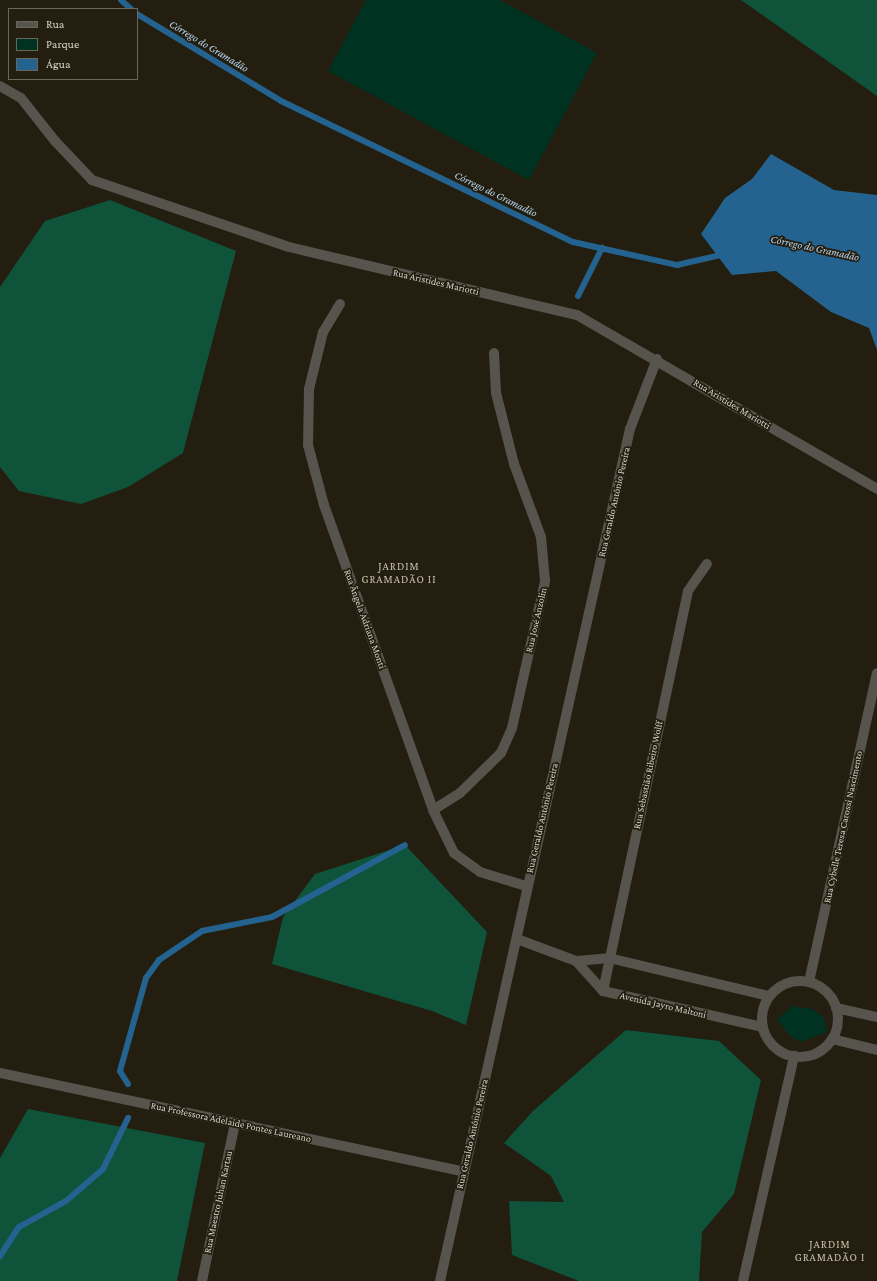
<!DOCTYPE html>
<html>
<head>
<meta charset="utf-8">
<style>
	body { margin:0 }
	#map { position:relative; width:877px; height:1281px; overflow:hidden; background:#231e0f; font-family:"Crimson Pro",serif }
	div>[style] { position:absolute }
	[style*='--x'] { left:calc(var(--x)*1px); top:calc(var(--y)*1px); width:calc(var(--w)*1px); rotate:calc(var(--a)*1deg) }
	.green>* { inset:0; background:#003221 }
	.forest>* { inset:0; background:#0f533b }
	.water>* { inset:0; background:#24638f }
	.stream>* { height:6px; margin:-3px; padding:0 3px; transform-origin:3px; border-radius:3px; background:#24638f }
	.minor>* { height:10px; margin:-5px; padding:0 5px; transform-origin:5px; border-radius:5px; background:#56544c }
	.minor>.ring { margin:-5px; padding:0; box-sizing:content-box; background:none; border:10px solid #56544c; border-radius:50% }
	span { translate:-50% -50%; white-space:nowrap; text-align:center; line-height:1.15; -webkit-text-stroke:3.5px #231e0f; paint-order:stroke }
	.street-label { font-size:10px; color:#d5d2c8 }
	.water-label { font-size:11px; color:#b6d6f0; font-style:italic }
	.neighbourhood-label { font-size:11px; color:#c9c2af; letter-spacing:1px }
	.legend { position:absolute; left:8px; top:8px; width:130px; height:72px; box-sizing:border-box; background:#231e0f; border:1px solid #6a6659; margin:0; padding:5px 7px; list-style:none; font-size:12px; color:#d5d2c8 }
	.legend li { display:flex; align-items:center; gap:8px; height:20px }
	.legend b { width:20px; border:1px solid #6a6659 }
</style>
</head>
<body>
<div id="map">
	<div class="green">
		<i style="clip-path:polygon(366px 0,500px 0,597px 53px,529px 180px,328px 71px)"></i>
		<i style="clip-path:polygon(792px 1006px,813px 1009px,824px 1018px,827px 1032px,801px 1042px,791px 1037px,777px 1020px)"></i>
	</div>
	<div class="forest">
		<i style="clip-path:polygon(741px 0,877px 0,877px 96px)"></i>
		<i style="clip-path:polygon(110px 200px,236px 251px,183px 453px,128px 487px,81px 504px,19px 491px,0 467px,0 287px,45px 221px)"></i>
		<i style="clip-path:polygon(405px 845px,487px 932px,466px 1025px,432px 1011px,272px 964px,283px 917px,315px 874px)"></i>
		<i style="clip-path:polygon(626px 1030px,719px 1041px,761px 1080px,734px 1194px,702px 1232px,699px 1281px,579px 1281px,512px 1255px,509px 1201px,564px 1202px,551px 1176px,504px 1143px,533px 1111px)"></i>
		<i style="clip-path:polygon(28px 1109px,205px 1143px,177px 1281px,0 1281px,0 1158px)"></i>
	</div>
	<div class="water">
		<i style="clip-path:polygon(771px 154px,834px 190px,877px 195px,877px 350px,869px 328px,831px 312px,776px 271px,732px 275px,701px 234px,725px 198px,752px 179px)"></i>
	</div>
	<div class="stream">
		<i style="--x:121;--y:0;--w:13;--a:42"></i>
		<i style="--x:137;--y:14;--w:168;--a:31.1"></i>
		<i style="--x:281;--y:101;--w:324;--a:25.8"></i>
		<i style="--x:573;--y:242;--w:107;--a:12.5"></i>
		<i style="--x:677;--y:265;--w:49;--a:-12.9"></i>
		<i style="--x:578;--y:296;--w:54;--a:-63.4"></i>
		<i style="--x:128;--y:1084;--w:15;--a:-122"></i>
		<i style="--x:120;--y:1071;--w:97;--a:-74.4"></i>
		<i style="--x:146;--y:978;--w:22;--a:-54"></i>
		<i style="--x:159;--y:960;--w:52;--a:-34"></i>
		<i style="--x:202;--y:931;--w:71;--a:-11.3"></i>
		<i style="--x:272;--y:917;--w:151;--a:-28.4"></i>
		<i style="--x:0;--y:1256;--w:35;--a:-57"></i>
		<i style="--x:19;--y:1227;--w:54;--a:-29"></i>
		<i style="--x:66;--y:1201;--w:49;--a:-40.9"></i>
		<i style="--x:103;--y:1169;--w:57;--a:-63.9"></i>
	</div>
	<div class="minor">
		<i style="--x:0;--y:86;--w:24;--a:30"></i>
		<i style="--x:21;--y:98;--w:55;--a:51.7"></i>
		<i style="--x:55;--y:141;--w:54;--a:46.5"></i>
		<i style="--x:92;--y:180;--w:208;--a:18.8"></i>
		<i style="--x:289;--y:247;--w:296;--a:13.3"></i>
		<i style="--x:577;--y:315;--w:347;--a:30.1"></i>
		<i style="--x:340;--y:304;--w:33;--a:121"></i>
		<i style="--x:323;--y:332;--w:59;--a:103.8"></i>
		<i style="--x:309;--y:389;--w:56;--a:91"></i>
		<i style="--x:308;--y:445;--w:62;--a:75.1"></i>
		<i style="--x:324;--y:505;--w:324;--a:70.3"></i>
		<i style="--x:433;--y:810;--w:48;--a:64"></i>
		<i style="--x:454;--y:853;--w:32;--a:36"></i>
		<i style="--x:480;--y:872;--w:48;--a:16.9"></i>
		<i style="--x:433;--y:810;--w:32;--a:-32"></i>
		<i style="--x:460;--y:793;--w:57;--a:-44.3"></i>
		<i style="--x:501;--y:753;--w:27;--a:-66"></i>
		<i style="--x:512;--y:728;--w:151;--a:-77.3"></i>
		<i style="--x:545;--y:581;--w:44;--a:-95.2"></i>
		<i style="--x:541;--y:537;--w:78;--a:-110.3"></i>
		<i style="--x:514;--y:464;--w:73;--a:-104.2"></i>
		<i style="--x:496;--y:393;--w:40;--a:-92.9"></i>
		<i style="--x:517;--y:939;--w:63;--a:20.4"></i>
		<i style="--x:576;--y:961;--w:33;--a:-5"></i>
		<i style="--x:609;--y:958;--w:164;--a:13.4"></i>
		<i style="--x:576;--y:961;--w:40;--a:48"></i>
		<i style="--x:603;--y:991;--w:164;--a:12.7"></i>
		<i class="ring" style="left:762px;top:981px;width:66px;height:66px"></i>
		<i style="--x:809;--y:982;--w:316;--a:-77.6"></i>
		<i style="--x:603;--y:991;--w:409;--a:-78"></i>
		<i style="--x:688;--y:591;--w:33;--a:-55"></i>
		<i style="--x:836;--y:1008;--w:42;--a:12.4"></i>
		<i style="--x:832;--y:1039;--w:46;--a:13.7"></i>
		<i style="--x:0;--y:1073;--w:473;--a:12"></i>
		<i style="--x:202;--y:1281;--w:161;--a:-78.2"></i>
		<i style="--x:440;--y:1281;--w:873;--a:-77.43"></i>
		<i style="--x:630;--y:429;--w:75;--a:-68.9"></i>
		<i style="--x:743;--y:1281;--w:231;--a:-77.2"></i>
	</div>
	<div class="street-label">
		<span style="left:436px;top:282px;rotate:13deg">Rua Aristides Mariotti</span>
		<span style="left:732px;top:404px;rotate:31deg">Rua Aristides Mariotti</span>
		<span style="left:614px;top:502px;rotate:-77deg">Rua Geraldo Antônio Pereira</span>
		<span style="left:365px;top:619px;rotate:70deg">Rua Ângela Adriana Monti</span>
		<span style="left:536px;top:620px;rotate:-77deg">Rua José Anzolin</span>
		<span style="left:648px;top:775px;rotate:-78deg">Rua Sebastião Ribeiro Wolff</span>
		<span style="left:542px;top:818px;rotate:-77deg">Rua Geraldo Antônio Pereira</span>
		<span style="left:843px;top:827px;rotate:-78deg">Rua Cybelle Teresa Carossi Nascimento</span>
		<span style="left:663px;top:1005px;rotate:13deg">Avenida Jayro Maltoni</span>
		<span style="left:231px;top:1122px;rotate:12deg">Rua Professora Adelaide Pontes Laureano</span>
		<span style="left:472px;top:1134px;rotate:-77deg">Rua Geraldo Antônio Pereira</span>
		<span style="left:218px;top:1202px;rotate:-78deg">Rua Maestro Juhan Kartau</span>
	</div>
	<div class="water-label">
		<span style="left:209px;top:46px;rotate:31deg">Córrego do Gramadão</span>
		<span style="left:496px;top:194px;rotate:26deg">Córrego do Gramadão</span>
		<span style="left:815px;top:248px;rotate:12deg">Córrego do Gramadão</span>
	</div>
	<div class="neighbourhood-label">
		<span style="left:399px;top:573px">JARDIM<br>GRAMADÃO II</span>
		<span style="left:830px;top:1251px">JARDIM<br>GRAMADÃO I</span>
	</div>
	<ul class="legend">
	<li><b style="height:5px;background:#56544c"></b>Rua</li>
	<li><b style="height:11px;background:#003221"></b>Parque</li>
	<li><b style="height:11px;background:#24638f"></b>Água</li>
	</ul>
</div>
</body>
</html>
